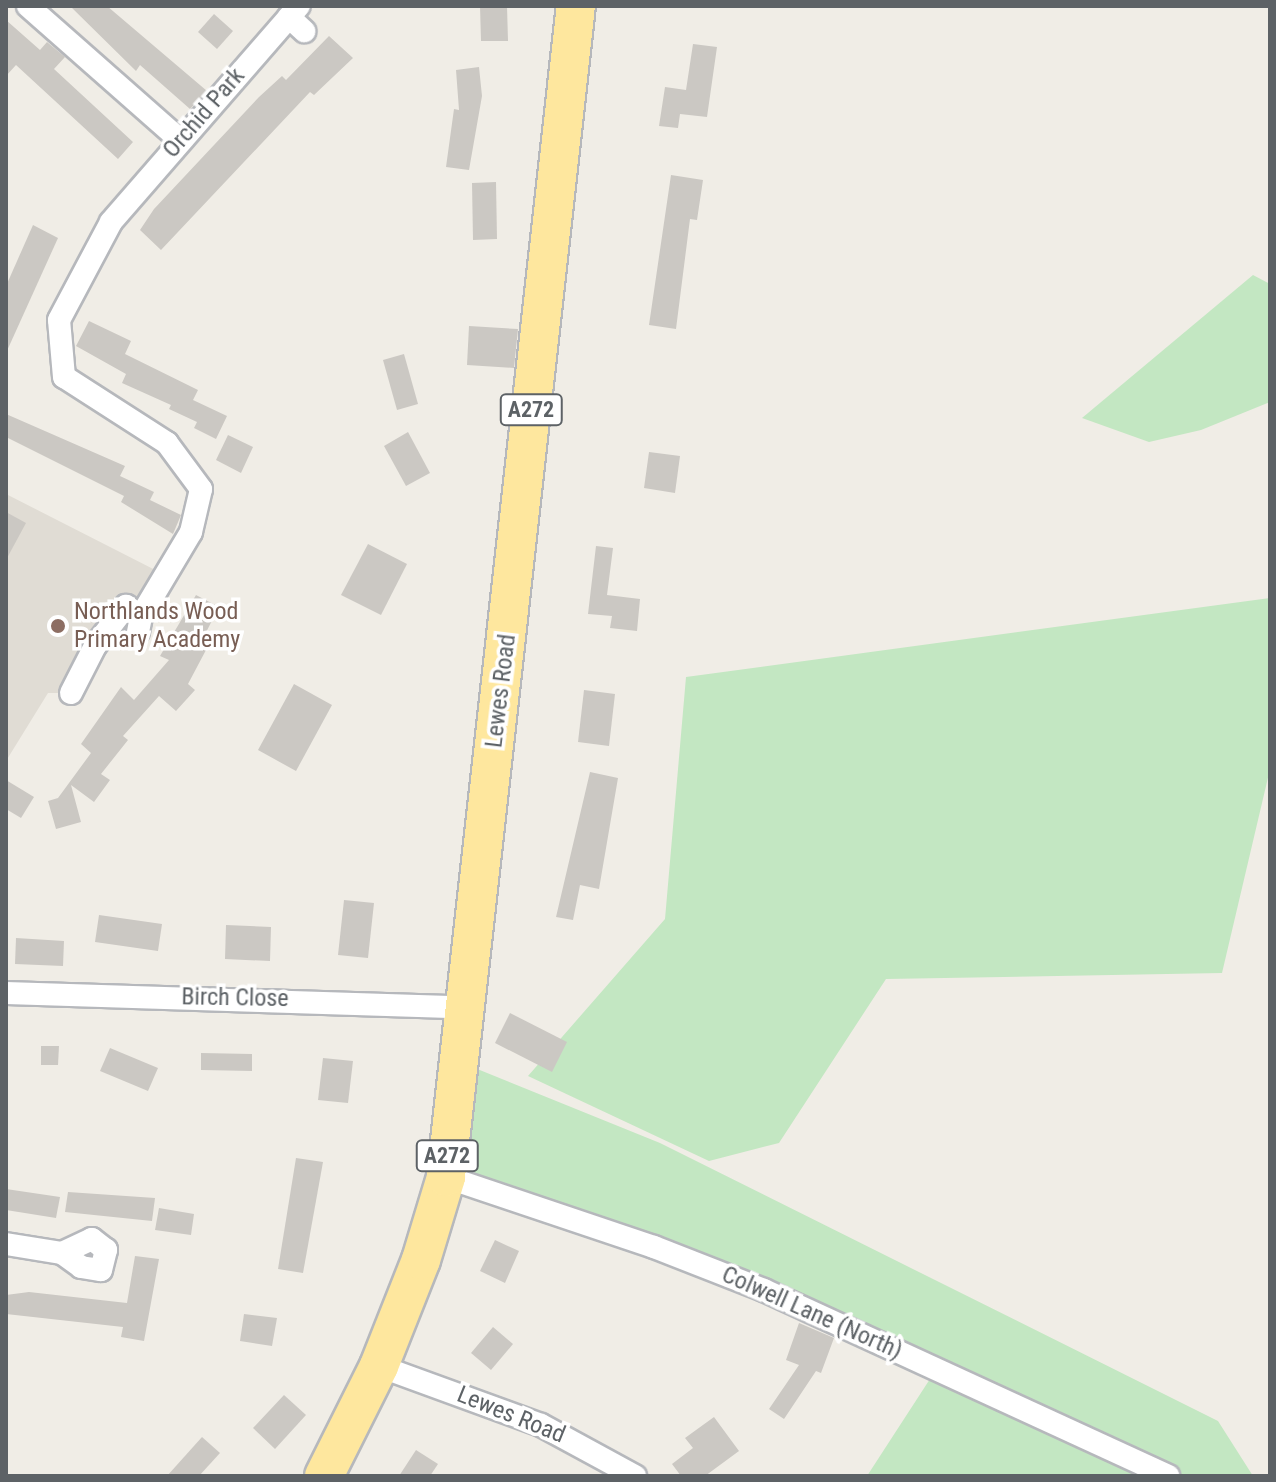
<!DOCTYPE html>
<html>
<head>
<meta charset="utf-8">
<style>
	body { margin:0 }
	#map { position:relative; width:1276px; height:1482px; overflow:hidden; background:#f0ede6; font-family:"Roboto Condensed",sans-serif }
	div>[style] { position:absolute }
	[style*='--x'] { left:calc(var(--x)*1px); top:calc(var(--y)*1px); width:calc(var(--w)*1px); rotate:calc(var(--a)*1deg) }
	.education>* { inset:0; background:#e0dcd4 }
	.green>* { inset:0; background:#c3e7c2 }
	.building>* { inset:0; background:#cbc8c3 }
	.roads { filter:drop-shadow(2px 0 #b6b8bc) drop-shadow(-2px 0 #b6b8bc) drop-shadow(0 2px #b6b8bc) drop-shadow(0 -2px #b6b8bc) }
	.minor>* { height:22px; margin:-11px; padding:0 11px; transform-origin:11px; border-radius:11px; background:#fff }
	.trunk>* { height:38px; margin:-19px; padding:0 19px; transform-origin:19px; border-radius:19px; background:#fee79e }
	.dots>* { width:22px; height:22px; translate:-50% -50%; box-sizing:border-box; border:4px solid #fff; border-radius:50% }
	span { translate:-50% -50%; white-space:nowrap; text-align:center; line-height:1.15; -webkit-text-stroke:7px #fff; paint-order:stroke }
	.shield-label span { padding:2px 6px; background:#fff; border:2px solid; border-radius:6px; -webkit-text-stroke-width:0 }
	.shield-label { font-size:22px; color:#5d6266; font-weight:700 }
	.street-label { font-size:24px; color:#5d6266 }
	.education-label { font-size:24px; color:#785e54 }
	.left { translate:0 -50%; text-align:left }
	.frame { position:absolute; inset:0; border:8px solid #5d6266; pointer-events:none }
</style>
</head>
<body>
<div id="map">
	<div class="education">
		<i style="clip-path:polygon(6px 494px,165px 575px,126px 606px,71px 693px,48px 693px,6px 761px)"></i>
	</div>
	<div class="green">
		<i style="clip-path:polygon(1253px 275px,1270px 284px,1270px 402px,1201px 430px,1149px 442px,1082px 418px)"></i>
		<i style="clip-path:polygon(1270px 598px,1270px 769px,1222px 973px,886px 979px,779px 1143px,709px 1161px,528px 1076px,665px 919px,686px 677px)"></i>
		<i style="clip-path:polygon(455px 1060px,660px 1143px,1218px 1421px,1253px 1476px,867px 1476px,941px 1362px,446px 1177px)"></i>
	</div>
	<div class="building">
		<i style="clip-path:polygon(70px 6px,107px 6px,207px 91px,190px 109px,140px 65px,136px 71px)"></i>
		<i style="clip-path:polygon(480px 6px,507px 6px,508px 41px,481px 41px)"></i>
		<i style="clip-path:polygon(214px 14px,233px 31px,217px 49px,198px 32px)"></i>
		<i style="clip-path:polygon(6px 20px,40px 50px,47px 42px,65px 57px,54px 69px,133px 142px,118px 159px,16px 65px,6px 76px)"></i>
		<i style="clip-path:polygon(329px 36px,353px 58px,314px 95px,310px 92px,161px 250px,140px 230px,154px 209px,259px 97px,282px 76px,286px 80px)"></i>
		<i style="clip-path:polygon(693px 44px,717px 47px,707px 117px,680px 114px,678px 128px,659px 126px,665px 87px,686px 90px)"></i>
		<i style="clip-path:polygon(479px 67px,482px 96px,469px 170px,446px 167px,454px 109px,459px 110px,456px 70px)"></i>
		<i style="clip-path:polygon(671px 175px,703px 180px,697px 220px,690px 219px,676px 329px,649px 325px)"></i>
		<i style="clip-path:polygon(496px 182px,497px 239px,473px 240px,472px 183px)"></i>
		<i style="clip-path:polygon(33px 225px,58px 238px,6px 353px,6px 286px)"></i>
		<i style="clip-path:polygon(89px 321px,131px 341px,125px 354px,198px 390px,193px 400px,227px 416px,216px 439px,194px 428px,197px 422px,169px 409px,171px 405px,122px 383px,126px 374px,76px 346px)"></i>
		<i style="clip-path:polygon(469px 326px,518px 329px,514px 368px,467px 365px)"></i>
		<i style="clip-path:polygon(404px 354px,418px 404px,397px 410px,383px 360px)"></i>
		<i style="clip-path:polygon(6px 414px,125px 466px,120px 476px,154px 492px,150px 500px,181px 515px,173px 534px,121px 502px,124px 496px,6px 437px)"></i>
		<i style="clip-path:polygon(408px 432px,430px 473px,406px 486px,384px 446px)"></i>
		<i style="clip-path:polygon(228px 435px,253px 447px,241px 473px,216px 460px)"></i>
		<i style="clip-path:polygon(649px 452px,680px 456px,675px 493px,644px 488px)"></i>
		<i style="clip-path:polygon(6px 512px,26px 523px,6px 560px)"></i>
		<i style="clip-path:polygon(368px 544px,407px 564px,381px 615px,341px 595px)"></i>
		<i style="clip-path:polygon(596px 546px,613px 548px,607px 595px,640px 599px,637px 631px,610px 628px,612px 616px,588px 614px)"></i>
		<i style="clip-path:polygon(196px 595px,219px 607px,199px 646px,206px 650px,188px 684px,195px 690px,176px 711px,159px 696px,123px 736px,128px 740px,101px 774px,110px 780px,94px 802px,71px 785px,81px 822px,56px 829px,48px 801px,58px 798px,91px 753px,81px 744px,121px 687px,134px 700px,169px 660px,160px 656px)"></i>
		<i style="clip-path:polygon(294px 684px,332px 705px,296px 771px,258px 750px)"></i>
		<i style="clip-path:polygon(584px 690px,615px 694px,609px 746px,578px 742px)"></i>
		<i style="clip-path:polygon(590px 772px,618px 778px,599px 889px,580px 885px,573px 920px,556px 917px)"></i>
		<i style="clip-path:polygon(6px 780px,34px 797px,21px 818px,6px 809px)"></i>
		<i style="clip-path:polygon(344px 900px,374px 903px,368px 958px,338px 955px)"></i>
		<i style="clip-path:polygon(99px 915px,162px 924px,158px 951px,95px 942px)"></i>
		<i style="clip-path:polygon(226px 925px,271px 927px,270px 961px,225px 959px)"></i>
		<i style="clip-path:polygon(16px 938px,64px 941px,63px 966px,15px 964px)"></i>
		<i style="clip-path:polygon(510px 1013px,567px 1042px,552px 1072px,495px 1043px)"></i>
		<i style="clip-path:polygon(41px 1046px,59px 1046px,58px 1065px,41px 1065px)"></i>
		<i style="clip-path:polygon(110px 1048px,158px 1068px,148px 1091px,100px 1071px)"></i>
		<i style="clip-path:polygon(201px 1053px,252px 1054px,252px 1071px,201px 1070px)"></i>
		<i style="clip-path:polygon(323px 1058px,353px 1061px,348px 1103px,318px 1100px)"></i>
		<i style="clip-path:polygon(296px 1158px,323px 1162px,303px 1273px,278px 1269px)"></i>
		<i style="clip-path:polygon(6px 1189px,60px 1197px,56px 1218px,6px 1210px)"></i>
		<i style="clip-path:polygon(68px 1192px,155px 1198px,152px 1221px,65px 1212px)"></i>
		<i style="clip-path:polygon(159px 1208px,194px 1214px,191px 1235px,155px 1230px)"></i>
		<i style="clip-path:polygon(495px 1240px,519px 1251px,505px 1283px,480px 1271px)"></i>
		<i style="clip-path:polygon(135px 1256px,159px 1259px,144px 1341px,121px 1337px,123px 1327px,6px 1314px,6px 1295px,29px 1292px,127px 1303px)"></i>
		<i style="clip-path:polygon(244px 1314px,277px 1318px,272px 1346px,240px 1341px)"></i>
		<i style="clip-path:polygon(799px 1323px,834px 1338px,821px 1373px,816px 1371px,784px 1419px,769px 1409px,799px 1365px,786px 1360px)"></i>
		<i style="clip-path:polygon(493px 1327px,513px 1344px,491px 1370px,471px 1353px)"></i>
		<i style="clip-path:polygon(284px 1395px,306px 1415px,275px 1449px,253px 1428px)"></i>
		<i style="clip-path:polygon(714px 1417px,739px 1451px,705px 1476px,681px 1476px,672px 1464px,693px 1448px,685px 1438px)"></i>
		<i style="clip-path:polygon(202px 1437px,220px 1453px,199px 1476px,167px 1476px)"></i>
		<i style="clip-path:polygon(416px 1450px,438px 1464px,430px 1476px,399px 1476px)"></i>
	</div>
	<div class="roads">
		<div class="minor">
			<i style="--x:28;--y:6;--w:203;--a:41.4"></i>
			<i style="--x:289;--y:17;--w:21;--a:43"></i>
			<i style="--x:138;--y:632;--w:16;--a:-79"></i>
			<i style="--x:141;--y:616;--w:98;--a:-59.2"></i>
			<i style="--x:191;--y:532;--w:44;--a:-76.9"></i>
			<i style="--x:201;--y:489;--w:57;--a:-126.5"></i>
			<i style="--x:167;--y:443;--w:122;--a:-147.3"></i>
			<i style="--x:64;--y:377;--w:57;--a:-95"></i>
			<i style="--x:59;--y:320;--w:111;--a:-62"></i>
			<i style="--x:111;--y:222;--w:286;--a:-49"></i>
			<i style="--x:71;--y:693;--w:53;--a:-62.9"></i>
			<i style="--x:95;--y:646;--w:51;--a:-52.2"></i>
			<i style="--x:126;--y:606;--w:18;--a:34"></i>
			<i style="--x:6;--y:993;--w:457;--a:1.8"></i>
			<i style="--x:446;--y:1177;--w:219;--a:18.6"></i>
			<i style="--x:654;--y:1247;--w:118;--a:21.4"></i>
			<i style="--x:764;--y:1290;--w:445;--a:24.7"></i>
			<i style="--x:6;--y:1244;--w:57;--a:9.1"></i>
			<i style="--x:62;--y:1253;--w:24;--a:36"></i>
			<i style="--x:81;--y:1267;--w:20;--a:9"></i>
			<i style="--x:101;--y:1270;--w:21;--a:-76"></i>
			<i style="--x:106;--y:1250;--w:18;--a:-142"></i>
			<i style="--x:92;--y:1239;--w:33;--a:155"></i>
			<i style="--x:379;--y:1366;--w:172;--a:20"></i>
			<i style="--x:541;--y:1425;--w:107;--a:28.5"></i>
		</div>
		<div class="trunk">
			<i style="--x:324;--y:1476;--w:123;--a:-63.4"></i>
			<i style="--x:379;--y:1366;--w:114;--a:-68.4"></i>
			<i style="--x:421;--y:1260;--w:87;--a:-73.2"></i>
			<i style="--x:446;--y:1177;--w:1178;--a:-83.67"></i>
		</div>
	</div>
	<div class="dots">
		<i style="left:58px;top:626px;background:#8d6e63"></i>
	</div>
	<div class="shield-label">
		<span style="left:531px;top:410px">A272</span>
		<span style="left:447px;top:1156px">A272</span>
	</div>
	<div class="street-label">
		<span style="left:204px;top:113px;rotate:-49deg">Orchid Park</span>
		<span style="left:501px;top:691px;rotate:-83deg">Lewes Road</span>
		<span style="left:235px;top:998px;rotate:1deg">Birch Close</span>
		<span style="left:812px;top:1313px;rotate:24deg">Colwell Lane (North)</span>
		<span style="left:511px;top:1415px;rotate:22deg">Lewes Road</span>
	</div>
	<div class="education-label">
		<span class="left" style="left:74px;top:626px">Northlands Wood<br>Primary Academy</span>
	</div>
	<div class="frame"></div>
</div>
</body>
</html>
